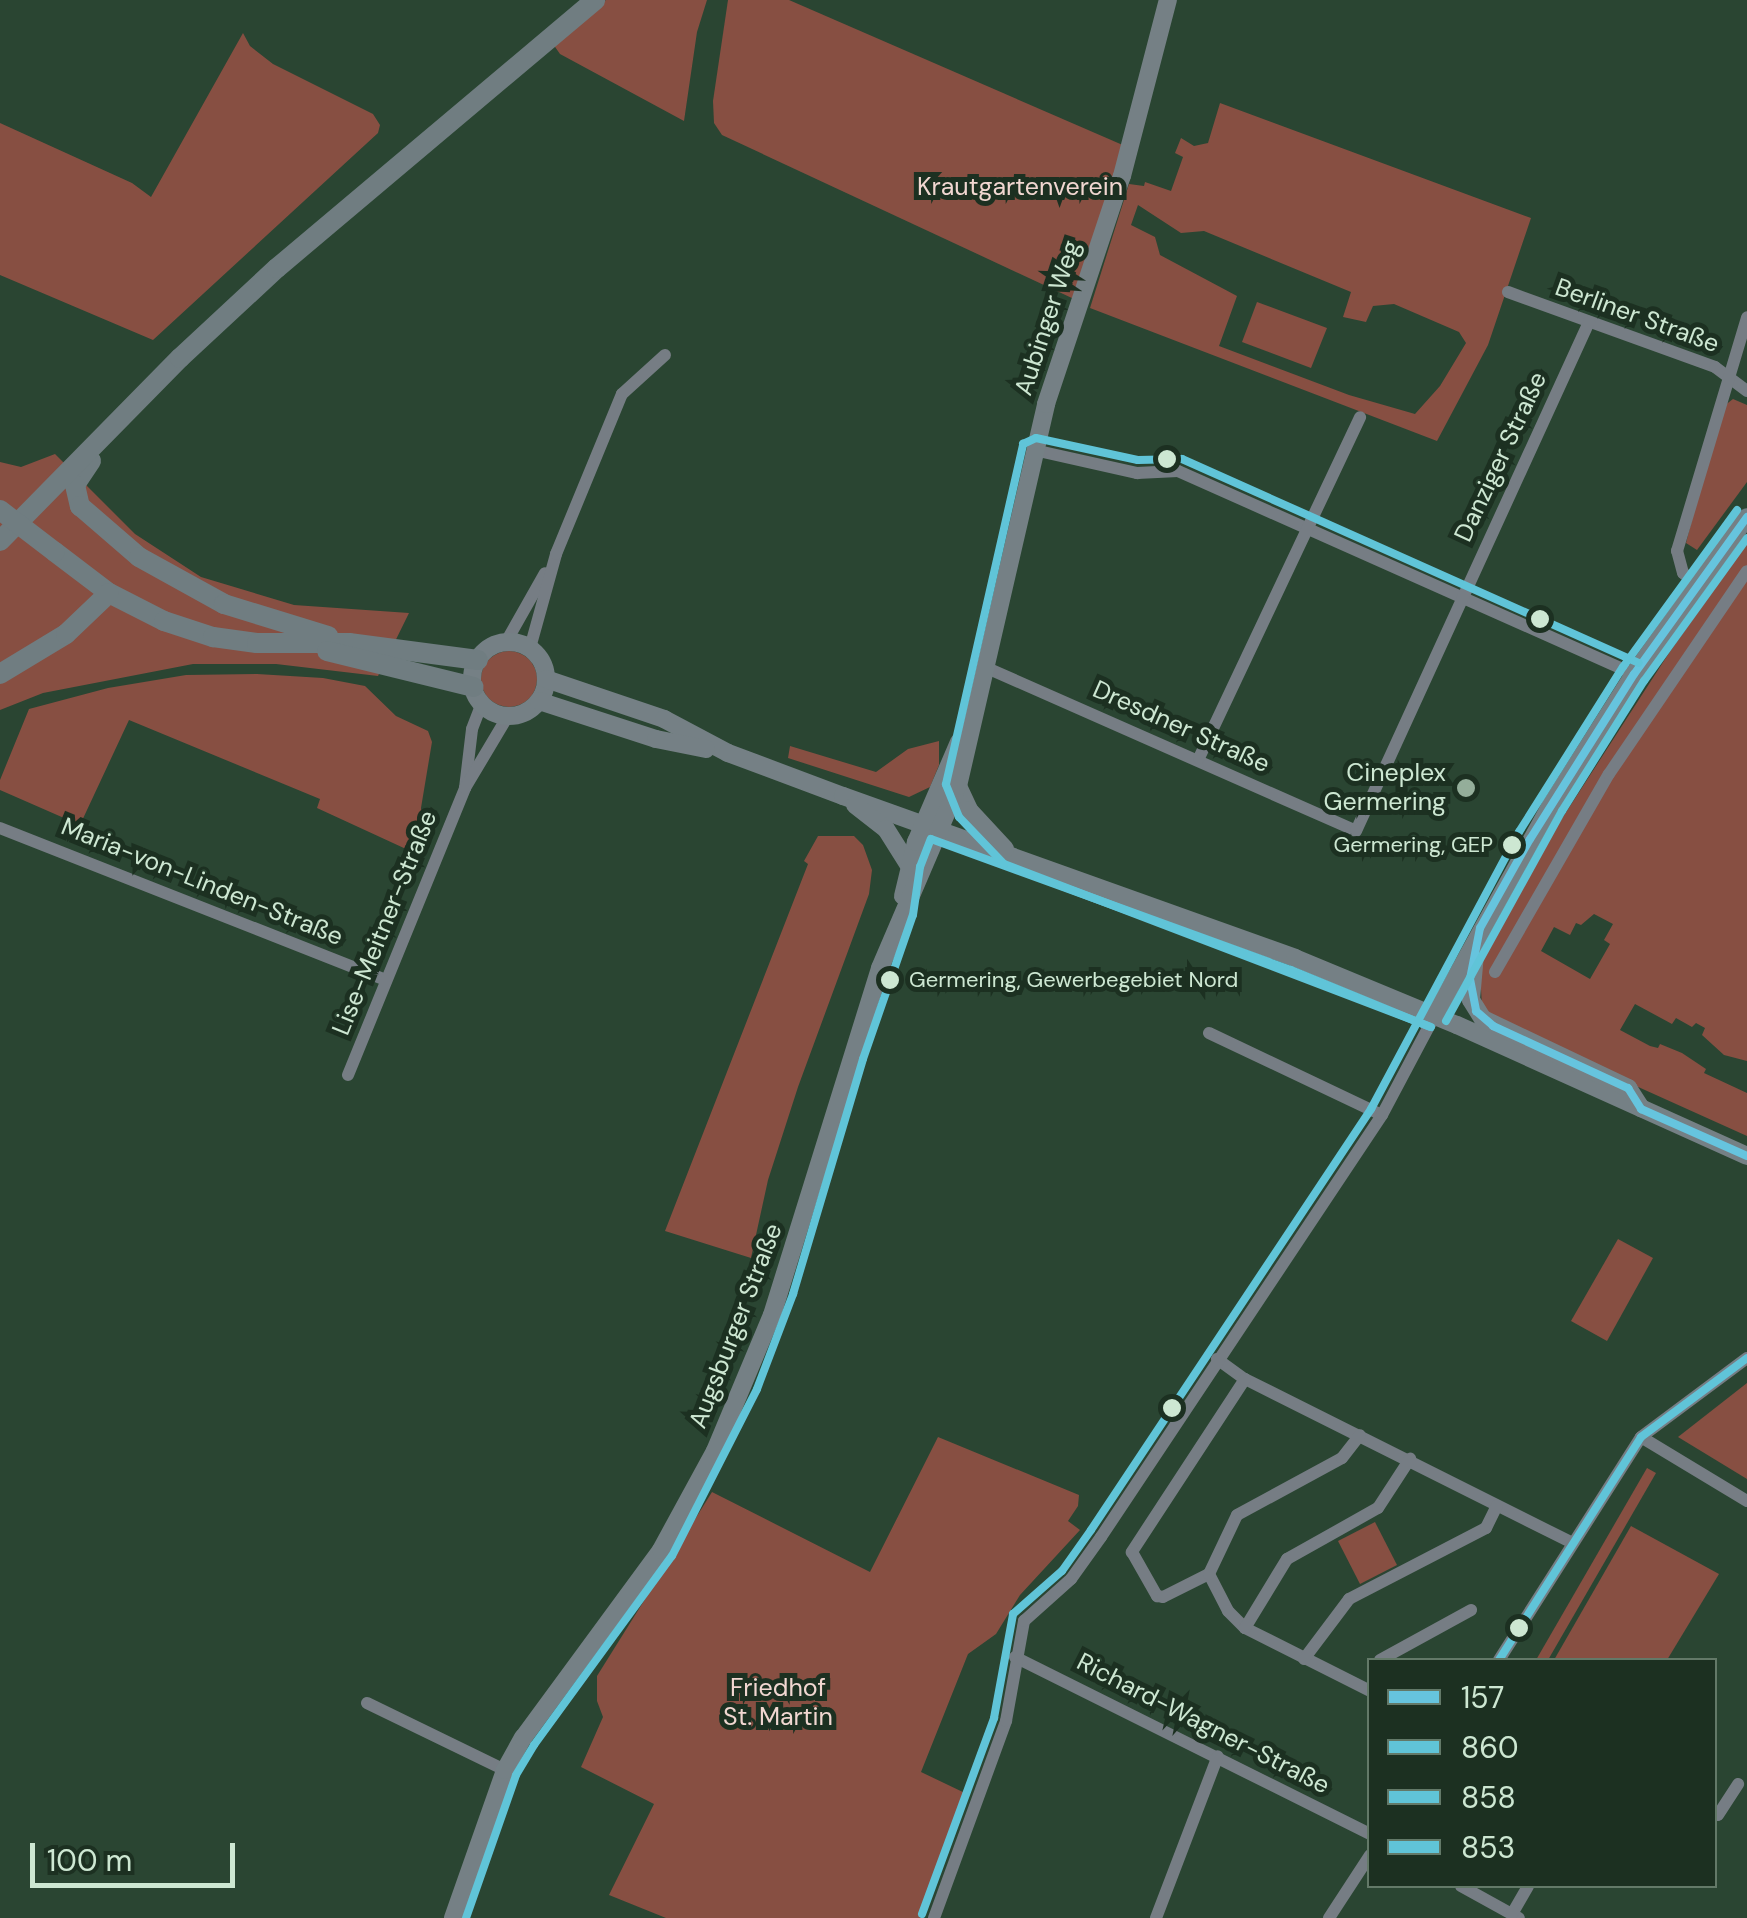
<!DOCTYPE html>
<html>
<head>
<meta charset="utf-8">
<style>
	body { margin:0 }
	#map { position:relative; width:1747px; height:1918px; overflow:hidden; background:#2a4532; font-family:"DM Sans",sans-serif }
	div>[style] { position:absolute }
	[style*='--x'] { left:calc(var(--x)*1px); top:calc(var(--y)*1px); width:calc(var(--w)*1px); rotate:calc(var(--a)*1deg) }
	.green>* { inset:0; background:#874f42 }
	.round { border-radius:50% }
	.street>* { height:12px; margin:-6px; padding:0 6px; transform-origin:6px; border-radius:6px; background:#767d84 }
	.secondary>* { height:18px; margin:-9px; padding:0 9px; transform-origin:9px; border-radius:9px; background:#758085 }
	.secondary>.ring { margin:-9px; padding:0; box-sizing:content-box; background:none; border:18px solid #758085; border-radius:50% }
	.primary>* { height:20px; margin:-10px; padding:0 10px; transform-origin:10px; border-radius:10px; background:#707d81 }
	.primary-bridge>* { height:20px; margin:-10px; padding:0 10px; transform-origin:10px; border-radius:10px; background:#707d81 }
	.bus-1>* { height:8px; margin:-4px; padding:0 4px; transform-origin:4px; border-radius:4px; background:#66c4de }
	.bus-2>* { height:8px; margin:-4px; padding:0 4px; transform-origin:4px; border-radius:4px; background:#60c4d8 }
	.bus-3>* { height:8px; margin:-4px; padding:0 4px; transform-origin:4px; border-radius:4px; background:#60c4d8 }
	.bus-4>* { height:8px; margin:-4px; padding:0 4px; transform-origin:4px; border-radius:4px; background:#60c4d8 }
	.dots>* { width:28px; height:28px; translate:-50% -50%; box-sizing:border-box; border:5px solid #1c3021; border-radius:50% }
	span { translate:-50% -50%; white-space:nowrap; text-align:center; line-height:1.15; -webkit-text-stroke:10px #1c3021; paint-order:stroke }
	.bus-label { font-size:22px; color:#cde7d2 }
	.right { translate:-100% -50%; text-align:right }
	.left { translate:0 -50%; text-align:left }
	.park-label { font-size:25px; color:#f1d7d1 }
	.street-label { font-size:25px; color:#cde7d2 }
	.poi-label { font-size:25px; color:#cde7d2 }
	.legend { position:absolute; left:1367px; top:1658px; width:350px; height:230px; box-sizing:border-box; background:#1c3021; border:2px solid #637968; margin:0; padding:12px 18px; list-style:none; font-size:30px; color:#cde7d2 }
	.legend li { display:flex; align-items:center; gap:20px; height:50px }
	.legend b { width:50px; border:2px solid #637968 }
	.scale { position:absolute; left:30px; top:1843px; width:205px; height:45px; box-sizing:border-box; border:5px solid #cde7d2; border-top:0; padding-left:12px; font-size:30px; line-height:35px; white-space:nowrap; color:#cde7d2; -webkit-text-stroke:8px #1c3021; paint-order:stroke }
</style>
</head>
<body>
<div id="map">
	<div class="green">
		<i style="clip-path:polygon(606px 0,707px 0,697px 32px,684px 121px,560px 54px,553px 44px)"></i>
		<i style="clip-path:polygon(728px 0,789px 0,1125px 146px,1074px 299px,722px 135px,714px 123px,713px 101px)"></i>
		<i style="clip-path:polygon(243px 33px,250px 46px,273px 64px,373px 114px,380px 125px,378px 133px,153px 340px,0 275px,0 123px,132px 183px,151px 197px)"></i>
		<i style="clip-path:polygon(evenodd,1220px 103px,1531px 218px,1488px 345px,1437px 441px,1090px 308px,1129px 184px,1144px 186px,1145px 182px,1171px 191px,1183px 157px,1175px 153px,1181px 138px,1194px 146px,1208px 143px,1220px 103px,1138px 205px,1181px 233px,1204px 231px,1351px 292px,1343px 317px,1366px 322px,1373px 306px,1394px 304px,1459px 332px,1466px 343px,1440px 386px,1415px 414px,1349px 395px,1219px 346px,1237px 296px,1160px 255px,1155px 237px,1131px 225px,1138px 205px)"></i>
		<i style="clip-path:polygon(1257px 302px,1327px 328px,1311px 368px,1242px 342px)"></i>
		<i style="clip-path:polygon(1733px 399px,1747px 405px,1747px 482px,1697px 550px,1686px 543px,1720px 409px)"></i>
		<i style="clip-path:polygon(55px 454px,135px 534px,201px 577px,294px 605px,409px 613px,378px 676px,276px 664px,193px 664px,43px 693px,0 710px,0 462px,21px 467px)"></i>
		<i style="clip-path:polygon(evenodd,1747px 543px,1747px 1061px,1724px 1055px,1702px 1035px,1705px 1028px,1696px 1023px,1692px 1027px,1676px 1018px,1672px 1024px,1635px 1004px,1620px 1030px,1650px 1046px,1658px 1048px,1660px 1044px,1682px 1053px,1706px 1069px,1704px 1073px,1747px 1093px,1747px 1136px,1496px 1023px,1482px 1008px,1480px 970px,1490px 943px,1552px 834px,1669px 653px,1747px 543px,1594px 914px,1613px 924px,1604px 940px,1610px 944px,1590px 979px,1541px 951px,1554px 927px,1570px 935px,1576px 923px,1581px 925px,1594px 914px)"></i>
		<i class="round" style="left:481px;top:651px;width:56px;height:56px"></i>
		<i style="clip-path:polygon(257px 674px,323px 678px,365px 686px,396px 716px,428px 731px,432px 742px,421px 808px,424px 832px,411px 864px,400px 863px,406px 849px,317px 808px,320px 799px,129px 720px,80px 825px,0 790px,0 780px,29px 709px,108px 688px,186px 675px)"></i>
		<i style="clip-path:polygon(939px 741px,939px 765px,930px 787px,909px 797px,788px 758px,790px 746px,876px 772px,908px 749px)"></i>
		<i style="clip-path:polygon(818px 836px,854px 836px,863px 845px,872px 870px,869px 894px,798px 1087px,768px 1180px,751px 1258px,665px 1231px,808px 864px,804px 861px)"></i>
		<i style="clip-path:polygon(1618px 1239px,1653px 1258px,1607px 1341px,1571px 1321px)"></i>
		<i style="clip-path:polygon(1747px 1383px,1747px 1479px,1678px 1437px)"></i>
		<i style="clip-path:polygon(938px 1437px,1079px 1495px,1078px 1506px,1068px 1521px,1080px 1530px,1020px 1595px,996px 1634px,968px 1654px,921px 1772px,967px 1794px,921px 1918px,666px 1918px,609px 1895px,654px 1804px,581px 1767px,603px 1717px,597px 1701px,597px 1676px,712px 1492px,870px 1572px)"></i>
		<i style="clip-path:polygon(1647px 1468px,1656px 1473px,1548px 1660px,1536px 1660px)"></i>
		<i style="clip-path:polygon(1375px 1522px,1397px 1565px,1360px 1584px,1338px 1541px)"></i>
		<i style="clip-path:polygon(1631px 1526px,1719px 1574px,1667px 1660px,1554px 1660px)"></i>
	</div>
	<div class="street">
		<i style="--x:1508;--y:292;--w:220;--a:19.9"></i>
		<i style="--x:1715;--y:367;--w:40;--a:37"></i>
		<i style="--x:1034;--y:450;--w:106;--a:12.6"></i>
		<i style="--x:1137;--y:473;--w:41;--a:-2.8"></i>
		<i style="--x:1178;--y:471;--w:499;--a:24"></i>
		<i style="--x:1698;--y:585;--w:19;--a:-141"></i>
		<i style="--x:1683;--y:573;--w:23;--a:-105"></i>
		<i style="--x:1677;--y:551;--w:244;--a:-73.3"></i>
		<i style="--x:506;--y:642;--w:79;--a:-60.5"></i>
		<i style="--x:530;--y:648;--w:98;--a:-74.5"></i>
		<i style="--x:556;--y:554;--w:173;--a:-67.6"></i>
		<i style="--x:622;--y:394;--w:58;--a:-42.2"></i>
		<i style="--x:987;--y:668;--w:403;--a:23.8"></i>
		<i style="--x:1356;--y:831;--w:560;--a:-65.4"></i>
		<i style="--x:1199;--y:758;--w:377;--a:-64.7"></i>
		<i style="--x:465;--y:788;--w:59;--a:-83.2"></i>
		<i style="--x:472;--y:729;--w:28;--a:-69"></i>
		<i style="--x:0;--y:828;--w:415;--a:21.5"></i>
		<i style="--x:1495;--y:972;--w:228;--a:-60.1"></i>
		<i style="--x:1609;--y:774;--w:245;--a:-55.8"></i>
		<i style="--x:1209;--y:1033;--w:191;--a:25.4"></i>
		<i style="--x:348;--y:1075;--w:310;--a:-67.8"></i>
		<i style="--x:465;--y:788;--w:84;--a:-59.2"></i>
		<i style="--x:1217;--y:1359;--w:34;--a:36"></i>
		<i style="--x:1245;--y:1379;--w:364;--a:26.6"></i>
		<i style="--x:1245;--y:1379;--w:207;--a:123.2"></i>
		<i style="--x:1132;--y:1552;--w:51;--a:60.4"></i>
		<i style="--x:1157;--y:1596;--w:6;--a:9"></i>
		<i style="--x:1163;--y:1597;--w:51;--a:-26.6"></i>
		<i style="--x:1209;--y:1574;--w:42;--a:62.8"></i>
		<i style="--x:1228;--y:1611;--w:24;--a:45"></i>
		<i style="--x:1245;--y:1628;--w:140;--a:26.7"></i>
		<i style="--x:1641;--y:1437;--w:124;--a:31.1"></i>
		<i style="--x:1209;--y:1574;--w:65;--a:-64.6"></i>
		<i style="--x:1237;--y:1515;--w:119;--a:-28.5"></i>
		<i style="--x:1342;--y:1458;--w:29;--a:-52"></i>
		<i style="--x:1245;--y:1628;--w:81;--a:-58.7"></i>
		<i style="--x:1287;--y:1559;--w:104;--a:-29.3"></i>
		<i style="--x:1378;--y:1508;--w:59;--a:-56.9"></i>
		<i style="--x:1015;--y:1657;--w:397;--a:26.5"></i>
		<i style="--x:1304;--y:1659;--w:75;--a:-53.1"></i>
		<i style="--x:1349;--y:1599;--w:154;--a:-27.4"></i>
		<i style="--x:1486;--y:1528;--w:25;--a:-64"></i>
		<i style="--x:1380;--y:1660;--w:104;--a:-28.8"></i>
		<i style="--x:1499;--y:1660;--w:264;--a:-57.5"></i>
		<i style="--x:1641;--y:1437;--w:132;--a:-36.7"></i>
		<i style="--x:367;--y:1703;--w:153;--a:25.9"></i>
		<i style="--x:1714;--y:1813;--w:4;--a:27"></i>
		<i style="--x:1718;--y:1815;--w:37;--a:-57"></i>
		<i style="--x:1461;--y:1886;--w:66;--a:28.9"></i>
		<i style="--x:1512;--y:1914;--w:32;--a:-60"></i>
		<i style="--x:934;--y:1918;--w:210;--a:-69.9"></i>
		<i style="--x:1006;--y:1721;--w:102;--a:-79.8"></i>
		<i style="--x:1024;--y:1621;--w:63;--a:-41.8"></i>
		<i style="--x:1071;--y:1579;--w:52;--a:-54.5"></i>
		<i style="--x:1101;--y:1537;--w:507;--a:-56.34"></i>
		<i style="--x:1382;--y:1115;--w:113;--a:-62.1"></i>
		<i style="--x:1156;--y:1918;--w:173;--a:-69.1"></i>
		<i style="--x:1329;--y:1918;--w:75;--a:-56.9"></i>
	</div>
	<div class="secondary">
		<i class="ring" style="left:472px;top:642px;width:56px;height:56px"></i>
		<i style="--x:546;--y:679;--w:125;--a:18.7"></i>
		<i style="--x:664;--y:719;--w:72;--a:28"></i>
		<i style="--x:728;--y:753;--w:123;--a:20.5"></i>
		<i style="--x:843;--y:796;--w:480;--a:19.7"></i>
		<i style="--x:1295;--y:958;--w:175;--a:22.5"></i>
		<i style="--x:1457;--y:1025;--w:318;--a:24.3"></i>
		<i style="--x:539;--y:701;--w:123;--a:18"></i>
		<i style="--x:656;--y:739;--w:51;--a:11.3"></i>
		<i style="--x:958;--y:786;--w:26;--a:65"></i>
		<i style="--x:969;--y:810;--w:53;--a:47.3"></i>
		<i style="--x:855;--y:805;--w:39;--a:38"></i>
		<i style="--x:886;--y:829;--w:41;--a:57.8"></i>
		<i style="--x:903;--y:896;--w:56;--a:-76.5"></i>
		<i style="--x:916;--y:842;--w:109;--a:-66.7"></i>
		<i style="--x:1475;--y:954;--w:46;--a:95"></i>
		<i style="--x:1471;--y:1000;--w:22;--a:58"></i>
		<i style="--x:1483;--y:1019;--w:161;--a:25.4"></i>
		<i style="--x:1628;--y:1088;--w:24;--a:57"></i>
		<i style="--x:1435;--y:1015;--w:240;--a:-61.1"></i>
		<i style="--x:1551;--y:805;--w:155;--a:-57.6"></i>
		<i style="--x:1634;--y:674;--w:193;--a:-54.3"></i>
		<i style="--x:453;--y:1918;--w:157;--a:-70.6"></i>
		<i style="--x:505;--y:1770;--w:37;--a:-61"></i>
		<i style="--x:523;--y:1738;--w:233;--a:-53.7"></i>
		<i style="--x:661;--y:1550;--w:113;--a:-61.4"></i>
		<i style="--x:715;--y:1451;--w:147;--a:-67.3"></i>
		<i style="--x:772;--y:1315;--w:363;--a:-72.7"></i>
		<i style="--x:880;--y:968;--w:198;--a:-66.8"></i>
		<i style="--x:958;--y:786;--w:392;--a:-77"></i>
		<i style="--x:1046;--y:404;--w:240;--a:-71.6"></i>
		<i style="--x:1122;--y:176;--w:182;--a:-75.4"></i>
	</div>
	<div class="primary">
		<i style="--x:91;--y:461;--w:29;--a:124"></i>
		<i style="--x:75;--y:485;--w:22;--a:77"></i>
		<i style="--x:80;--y:506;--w:78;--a:40.8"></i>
		<i style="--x:139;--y:557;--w:97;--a:28.9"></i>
		<i style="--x:224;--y:604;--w:109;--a:17.1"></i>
		<i style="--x:0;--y:541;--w:257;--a:-45.5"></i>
		<i style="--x:180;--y:358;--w:132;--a:-42.9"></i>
		<i style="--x:277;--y:268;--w:416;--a:-40.1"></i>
		<i style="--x:55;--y:552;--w:68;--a:37.2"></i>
		<i style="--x:109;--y:593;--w:62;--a:27"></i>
		<i style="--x:164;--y:621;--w:52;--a:18.1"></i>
		<i style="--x:213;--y:637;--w:44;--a:7.8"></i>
		<i style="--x:257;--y:643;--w:92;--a:0"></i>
		<i style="--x:349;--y:643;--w:130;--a:7.5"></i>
		<i style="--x:327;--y:651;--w:151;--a:13.8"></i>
		<i style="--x:0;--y:674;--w:77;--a:-31.2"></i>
		<i style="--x:66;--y:634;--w:59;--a:-43.6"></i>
	</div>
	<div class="primary-bridge">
		<i style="--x:0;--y:510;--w:69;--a:37.4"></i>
	</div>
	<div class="bus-1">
		<i style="--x:1747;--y:517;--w:193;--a:125.7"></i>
		<i style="--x:1634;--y:674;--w:195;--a:122.2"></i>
		<i style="--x:1530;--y:839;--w:102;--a:119.3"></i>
		<i style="--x:1480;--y:928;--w:52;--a:101.1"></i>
		<i style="--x:1470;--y:979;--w:33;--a:79"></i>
		<i style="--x:1476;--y:1011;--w:23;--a:41"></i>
		<i style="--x:1493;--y:1026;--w:149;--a:24.7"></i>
		<i style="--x:1628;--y:1088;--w:25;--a:58"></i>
		<i style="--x:1641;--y:1109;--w:116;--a:23.9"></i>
	</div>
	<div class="bus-2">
		<i style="--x:1446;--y:1021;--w:240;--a:-61.1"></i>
		<i style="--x:1562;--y:811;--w:154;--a:-57.8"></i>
		<i style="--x:1644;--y:681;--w:176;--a:-54.2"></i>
		<i style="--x:466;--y:1918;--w:151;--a:-70.7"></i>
		<i style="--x:516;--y:1775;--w:35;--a:-59"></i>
		<i style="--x:534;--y:1745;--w:234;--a:-53.9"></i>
		<i style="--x:672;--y:1556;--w:187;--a:-63"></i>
		<i style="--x:757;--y:1389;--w:102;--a:-69.2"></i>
		<i style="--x:793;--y:1294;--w:245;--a:-73.4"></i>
		<i style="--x:863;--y:1059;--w:152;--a:-70.9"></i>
		<i style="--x:913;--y:915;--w:49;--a:-81.7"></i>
		<i style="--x:920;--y:867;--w:30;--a:-69"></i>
		<i style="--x:931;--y:839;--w:383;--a:20"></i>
		<i style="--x:1291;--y:970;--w:150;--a:22.3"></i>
	</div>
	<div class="bus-3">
		<i style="--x:1431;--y:1027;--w:457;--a:-159.1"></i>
		<i style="--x:1004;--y:864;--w:65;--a:-133.8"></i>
		<i style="--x:959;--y:817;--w:35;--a:-112"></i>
		<i style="--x:946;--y:784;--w:349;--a:-77.2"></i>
		<i style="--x:1023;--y:444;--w:14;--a:-25"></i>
		<i style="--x:1036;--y:438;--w:104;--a:12.2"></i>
		<i style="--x:1138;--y:460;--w:44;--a:-1.3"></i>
		<i style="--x:1182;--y:459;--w:500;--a:24.06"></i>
		<i style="--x:922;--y:1914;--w:209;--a:-69.8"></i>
		<i style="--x:994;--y:1718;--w:106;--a:-79.6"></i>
		<i style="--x:1013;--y:1614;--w:65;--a:-41.3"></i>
		<i style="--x:1062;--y:1571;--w:50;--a:-54.7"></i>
		<i style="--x:1091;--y:1530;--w:506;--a:-56.37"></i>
		<i style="--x:1371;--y:1109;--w:314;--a:-61.9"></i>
		<i style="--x:1519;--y:832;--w:195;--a:-57.8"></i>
		<i style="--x:1623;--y:667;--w:194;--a:-54"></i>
	</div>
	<div class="bus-4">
		<i style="--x:1499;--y:1660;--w:264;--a:-57.5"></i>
		<i style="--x:1641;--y:1437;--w:132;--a:-36.7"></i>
	</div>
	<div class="dots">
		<i style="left:1167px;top:459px;background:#cde7d2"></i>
		<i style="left:1540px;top:619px;background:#cde7d2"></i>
		<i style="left:1466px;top:788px;background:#94ae9a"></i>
		<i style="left:1512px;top:845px;background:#cde7d2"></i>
		<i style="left:890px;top:980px;background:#cde7d2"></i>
		<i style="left:1172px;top:1408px;background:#cde7d2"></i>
		<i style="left:1519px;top:1628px;background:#cde7d2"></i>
	</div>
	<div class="bus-label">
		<span class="right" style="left:1493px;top:845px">Germering, GEP</span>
		<span class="left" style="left:909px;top:980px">Germering, Gewerbegebiet Nord</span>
	</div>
	<div class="park-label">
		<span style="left:1020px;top:187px">Krautgartenverein</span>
		<span style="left:778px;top:1703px">Friedhof<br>St. Martin</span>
	</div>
	<div class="street-label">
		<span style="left:1637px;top:316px;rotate:20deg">Berliner Straße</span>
		<span style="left:1048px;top:318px;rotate:-72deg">Aubinger Weg</span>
		<span style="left:1501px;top:457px;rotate:-65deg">Danziger Straße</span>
		<span style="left:1181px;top:727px;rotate:24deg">Dresdner Straße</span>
		<span style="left:202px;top:882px;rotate:22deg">Maria-von-Linden-Straße</span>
		<span style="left:385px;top:923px;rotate:-68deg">Lise-Meitner-Straße</span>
		<span style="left:736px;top:1326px;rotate:-69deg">Augsburger Straße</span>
		<span style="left:1203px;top:1724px;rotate:27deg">Richard-Wagner-Straße</span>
	</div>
	<div class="poi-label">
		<span class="right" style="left:1446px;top:788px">Cineplex<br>Germering</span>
	</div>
	<ul class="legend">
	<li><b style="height:12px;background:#66c4de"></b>157</li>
	<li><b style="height:12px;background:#60c4d8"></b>860</li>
	<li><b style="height:12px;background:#60c4d8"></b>858</li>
	<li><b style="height:12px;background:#60c4d8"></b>853</li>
	</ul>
	<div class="scale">100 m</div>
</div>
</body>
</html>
